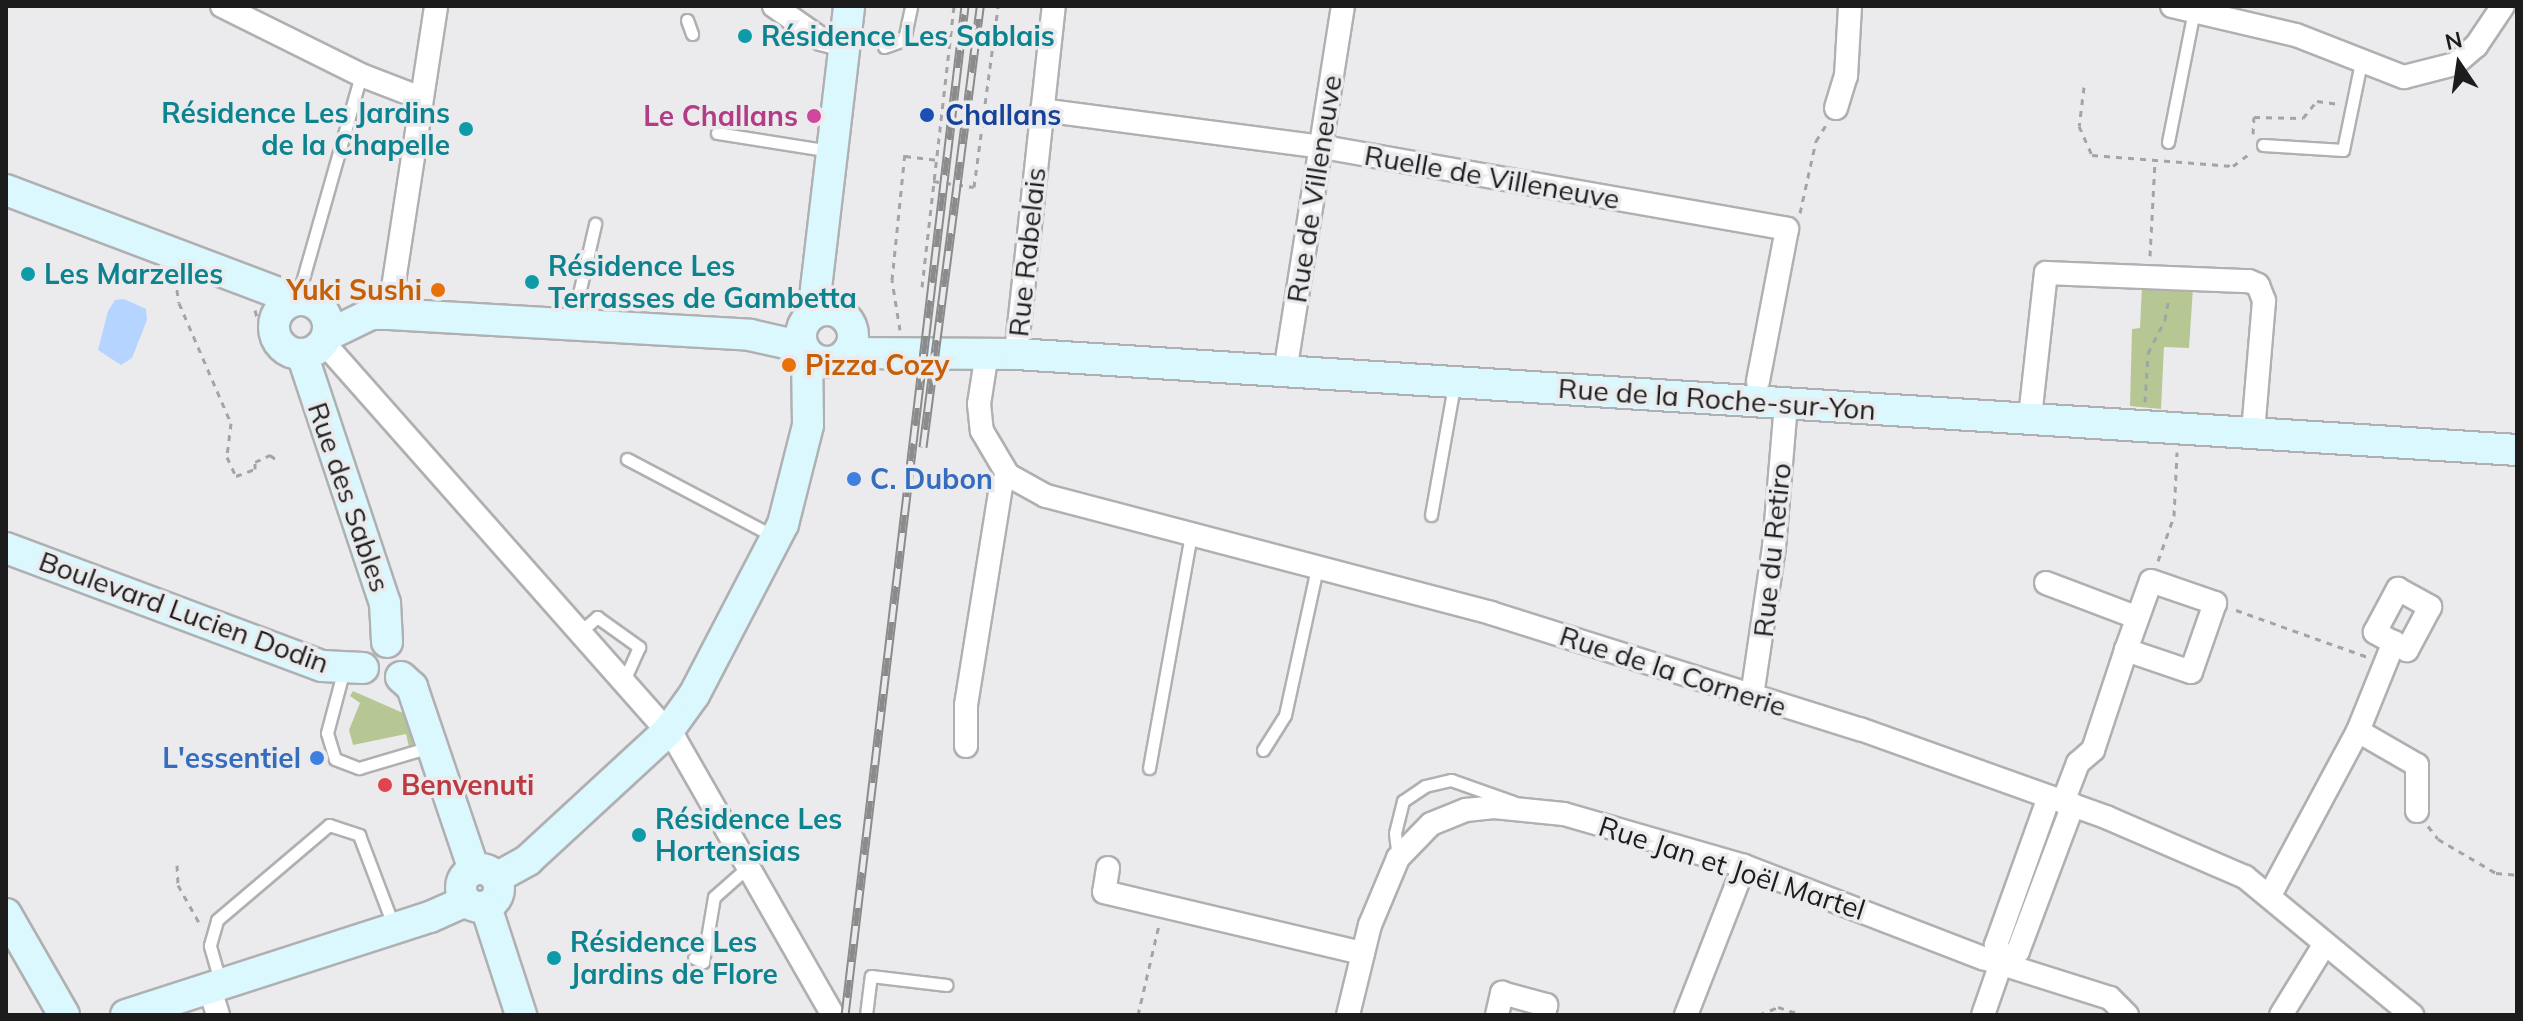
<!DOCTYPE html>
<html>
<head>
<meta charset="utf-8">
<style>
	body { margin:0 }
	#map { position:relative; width:2523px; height:1021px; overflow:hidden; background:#ebebed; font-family:Mulish,sans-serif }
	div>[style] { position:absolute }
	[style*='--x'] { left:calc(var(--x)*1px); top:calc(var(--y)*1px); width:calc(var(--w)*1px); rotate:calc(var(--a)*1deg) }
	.green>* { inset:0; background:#b7c793 }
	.water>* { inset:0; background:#b5d4ff }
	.path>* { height:3px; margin-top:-1.5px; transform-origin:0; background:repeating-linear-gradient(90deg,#a4a4a6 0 6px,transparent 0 12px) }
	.roads { filter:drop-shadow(2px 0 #b0b0b2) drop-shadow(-2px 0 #b0b0b2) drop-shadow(0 2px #b0b0b2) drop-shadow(0 -2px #b0b0b2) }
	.lane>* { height:11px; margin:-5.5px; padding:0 5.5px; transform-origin:5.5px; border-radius:5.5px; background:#fff }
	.street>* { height:22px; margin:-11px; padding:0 11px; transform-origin:11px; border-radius:11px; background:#fff }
	.secondary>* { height:30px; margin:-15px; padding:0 15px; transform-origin:15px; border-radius:15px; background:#daf8fd }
	.secondary>.ring { margin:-15px; padding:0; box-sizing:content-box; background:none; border:30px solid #daf8fd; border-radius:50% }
	.rail>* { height:9px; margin-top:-4.5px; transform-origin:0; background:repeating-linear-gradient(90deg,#ebebed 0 18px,#8b8b8c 0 36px); box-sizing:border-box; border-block:2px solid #8b8b8c }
	.dots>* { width:22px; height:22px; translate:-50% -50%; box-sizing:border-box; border:4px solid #ebebed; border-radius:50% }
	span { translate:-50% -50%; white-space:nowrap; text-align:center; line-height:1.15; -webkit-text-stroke:7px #ebebed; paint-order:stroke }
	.culture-label { font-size:28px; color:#0d838f; font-weight:700 }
	.left { translate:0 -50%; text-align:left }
	.right { translate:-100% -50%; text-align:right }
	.transit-label { font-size:28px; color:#164399; font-weight:700 }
	.hotel-label { font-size:28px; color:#b23c85; font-weight:700 }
	.street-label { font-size:28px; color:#1c1c1d }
	.food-label { font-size:28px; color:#c56008; font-weight:700 }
	.shop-label { font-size:28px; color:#366cbe; font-weight:700 }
	.health-label { font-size:28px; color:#be3a42; font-weight:700 }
	.frame { position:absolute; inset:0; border:8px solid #1c1c1d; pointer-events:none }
	.north { position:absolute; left:2419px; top:24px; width:80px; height:80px; -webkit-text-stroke:6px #ebebed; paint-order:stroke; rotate:347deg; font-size:22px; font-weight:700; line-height:32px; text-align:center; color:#1c1c1d }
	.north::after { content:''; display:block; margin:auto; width:28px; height:36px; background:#1c1c1d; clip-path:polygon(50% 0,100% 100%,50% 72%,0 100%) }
</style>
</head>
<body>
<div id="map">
	<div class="green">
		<i style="clip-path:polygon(2142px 285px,2193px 288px,2189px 348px,2164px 347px,2161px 409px,2130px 406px,2132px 329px,2140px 328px)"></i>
		<i style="clip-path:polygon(353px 691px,403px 713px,414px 745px,409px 747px,406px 734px,353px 745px,349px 730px,360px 703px,350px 696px)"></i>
	</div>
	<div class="water">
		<i style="clip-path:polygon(124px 299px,146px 309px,147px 320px,132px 358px,121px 365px,98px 350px,108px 311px,115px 300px)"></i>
	</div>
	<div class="path">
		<i style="--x:2084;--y:87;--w:39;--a:97"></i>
		<i style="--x:2079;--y:126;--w:32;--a:66"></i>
		<i style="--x:2092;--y:155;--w:141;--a:4.5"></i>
		<i style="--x:2233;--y:166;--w:21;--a:-37"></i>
		<i style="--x:2253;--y:134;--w:17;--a:-87"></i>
		<i style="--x:2254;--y:117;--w:49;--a:1.2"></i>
		<i style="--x:2303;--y:118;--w:22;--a:-51"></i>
		<i style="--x:2317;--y:101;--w:22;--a:8"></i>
		<i style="--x:905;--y:156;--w:31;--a:7"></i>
		<i style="--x:933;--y:181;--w:41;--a:8.3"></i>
		<i style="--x:974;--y:187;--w:183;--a:-82.4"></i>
		<i style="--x:1800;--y:213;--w:74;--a:-77.5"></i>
		<i style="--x:1816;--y:141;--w:19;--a:-58"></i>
		<i style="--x:2150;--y:256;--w:96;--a:-87"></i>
		<i style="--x:175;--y:278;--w:25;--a:81"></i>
		<i style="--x:179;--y:303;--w:131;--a:66.6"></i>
		<i style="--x:231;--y:423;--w:34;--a:97"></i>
		<i style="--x:227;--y:457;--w:21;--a:65"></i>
		<i style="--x:236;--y:476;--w:20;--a:-20"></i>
		<i style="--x:255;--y:469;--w:7;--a:-90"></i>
		<i style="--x:255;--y:462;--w:17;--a:-25"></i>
		<i style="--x:270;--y:455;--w:9;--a:36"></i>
		<i style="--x:922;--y:287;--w:283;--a:-83.5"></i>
		<i style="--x:255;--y:310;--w:41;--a:74.2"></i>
		<i style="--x:266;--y:349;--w:16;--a:45"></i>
		<i style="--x:900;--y:330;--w:51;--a:-99.1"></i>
		<i style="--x:892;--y:280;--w:129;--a:-84.2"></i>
		<i style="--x:2145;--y:402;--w:49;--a:-86.5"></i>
		<i style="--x:2148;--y:353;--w:37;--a:-63"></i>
		<i style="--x:2165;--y:320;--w:22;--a:-80"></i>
		<i style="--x:2158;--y:561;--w:48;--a:-70.4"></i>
		<i style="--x:2174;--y:516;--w:64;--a:-87.3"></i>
		<i style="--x:2236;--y:610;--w:140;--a:19.6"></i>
		<i style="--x:2428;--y:826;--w:16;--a:52"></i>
		<i style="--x:2438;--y:839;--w:67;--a:30.4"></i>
		<i style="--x:2496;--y:873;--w:21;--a:5"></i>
		<i style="--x:177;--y:865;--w:20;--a:87"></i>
		<i style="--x:178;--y:885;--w:47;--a:60.7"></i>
		<i style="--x:1138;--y:1015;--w:92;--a:-76.9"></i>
		<i style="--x:1759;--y:1015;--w:21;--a:-23"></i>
		<i style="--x:1778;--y:1007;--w:25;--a:18"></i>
	</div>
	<div class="roads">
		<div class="lane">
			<i style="--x:687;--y:20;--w:15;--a:70"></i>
			<i style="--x:884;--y:47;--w:21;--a:-19"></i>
			<i style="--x:904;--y:40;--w:35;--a:-78"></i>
			<i style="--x:717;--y:133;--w:115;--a:9"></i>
			<i style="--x:2168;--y:142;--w:134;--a:-78.8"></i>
			<i style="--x:2263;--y:145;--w:80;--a:3.6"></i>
			<i style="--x:2343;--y:150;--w:90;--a:-78.4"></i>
			<i style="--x:303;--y:299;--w:17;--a:-93"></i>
			<i style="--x:302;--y:282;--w:215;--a:-74.1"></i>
			<i style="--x:572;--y:324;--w:103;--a:-77"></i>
			<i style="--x:627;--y:459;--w:167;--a:27.8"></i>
			<i style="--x:1431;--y:515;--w:131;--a:-79.9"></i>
			<i style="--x:580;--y:632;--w:23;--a:-41"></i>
			<i style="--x:597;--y:617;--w:52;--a:35.5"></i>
			<i style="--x:639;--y:647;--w:37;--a:114"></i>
			<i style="--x:344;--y:669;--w:66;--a:104.9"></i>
			<i style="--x:327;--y:733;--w:27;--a:73"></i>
			<i style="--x:335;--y:759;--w:26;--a:21"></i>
			<i style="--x:359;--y:768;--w:74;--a:-16.5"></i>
			<i style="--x:1263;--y:750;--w:41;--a:-57.8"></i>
			<i style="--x:1285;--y:715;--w:150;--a:-77.7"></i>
			<i style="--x:1149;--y:768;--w:238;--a:-79.8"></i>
			<i style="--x:1398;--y:858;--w:25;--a:-97"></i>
			<i style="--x:1395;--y:833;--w:33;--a:-76"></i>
			<i style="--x:1403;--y:801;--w:27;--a:-34"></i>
			<i style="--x:1425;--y:786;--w:27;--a:-13"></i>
			<i style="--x:1451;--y:780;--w:66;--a:19.5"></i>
			<i style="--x:694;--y:958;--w:10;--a:24"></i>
			<i style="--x:703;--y:962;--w:66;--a:-80.4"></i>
			<i style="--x:714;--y:897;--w:45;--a:-41.4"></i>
			<i style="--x:220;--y:981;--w:37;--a:-106"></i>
			<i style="--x:210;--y:945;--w:26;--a:-74"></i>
			<i style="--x:217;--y:920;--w:147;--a:-40.3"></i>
			<i style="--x:329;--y:825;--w:32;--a:18"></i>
			<i style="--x:359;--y:835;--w:98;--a:69.2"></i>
			<i style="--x:866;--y:1015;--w:39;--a:-83"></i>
			<i style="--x:871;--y:976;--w:76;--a:6.8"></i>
		</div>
		<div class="street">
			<i style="--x:222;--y:6;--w:155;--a:26.4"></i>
			<i style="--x:361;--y:75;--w:64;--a:21"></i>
			<i style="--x:774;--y:6;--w:57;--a:35.1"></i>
			<i style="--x:821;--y:39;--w:24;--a:15"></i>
			<i style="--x:2172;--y:6;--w:127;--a:13.2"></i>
			<i style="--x:2296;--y:35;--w:116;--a:21.3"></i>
			<i style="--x:2404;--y:77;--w:53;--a:-14.3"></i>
			<i style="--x:2455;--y:64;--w:28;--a:-41"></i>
			<i style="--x:2476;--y:46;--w:48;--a:-56"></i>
			<i style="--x:1836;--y:108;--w:34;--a:-73"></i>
			<i style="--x:1846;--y:76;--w:70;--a:-86.7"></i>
			<i style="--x:1042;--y:110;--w:290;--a:7.5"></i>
			<i style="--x:1329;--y:148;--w:465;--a:10"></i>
			<i style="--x:1787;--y:229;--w:155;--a:100.8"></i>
			<i style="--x:389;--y:314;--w:312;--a:-81.3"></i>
			<i style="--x:324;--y:343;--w:531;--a:48.51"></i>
			<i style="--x:676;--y:741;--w:316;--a:60.2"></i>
			<i style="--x:987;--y:353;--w:52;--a:98.9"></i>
			<i style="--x:979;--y:404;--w:27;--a:84"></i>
			<i style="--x:982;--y:431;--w:51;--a:59.4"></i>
			<i style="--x:1008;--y:475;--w:43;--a:28.9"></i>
			<i style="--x:1046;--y:496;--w:460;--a:14.7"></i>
			<i style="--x:1491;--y:613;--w:387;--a:17.5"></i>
			<i style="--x:1860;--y:729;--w:263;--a:19.7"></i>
			<i style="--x:2108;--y:818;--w:149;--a:23.3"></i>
			<i style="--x:2245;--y:877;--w:217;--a:39.6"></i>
			<i style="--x:1016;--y:354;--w:350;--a:-83.8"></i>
			<i style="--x:1285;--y:372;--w:371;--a:-81"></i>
			<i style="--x:2030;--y:417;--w:145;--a:-83.7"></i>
			<i style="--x:2046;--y:273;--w:203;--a:2.3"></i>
			<i style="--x:2249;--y:281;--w:10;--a:24"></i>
			<i style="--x:2258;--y:285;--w:17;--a:69"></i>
			<i style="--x:2264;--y:301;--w:132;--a:94.8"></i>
			<i style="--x:2046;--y:583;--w:98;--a:20.8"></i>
			<i style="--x:2398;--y:589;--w:37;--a:29"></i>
			<i style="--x:2430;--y:607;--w:49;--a:118.1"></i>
			<i style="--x:2407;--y:650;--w:37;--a:-151"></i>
			<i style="--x:2375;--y:632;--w:49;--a:-61.9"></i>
			<i style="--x:1752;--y:696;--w:151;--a:-81.6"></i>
			<i style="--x:1774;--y:547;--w:144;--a:-85.2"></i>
			<i style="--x:2358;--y:731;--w:68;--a:30"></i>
			<i style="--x:2417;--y:765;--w:46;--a:90"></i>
			<i style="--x:966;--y:746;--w:41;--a:-90"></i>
			<i style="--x:966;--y:705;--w:222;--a:-80.9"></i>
			<i style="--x:1001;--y:486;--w:13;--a:-58"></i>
			<i style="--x:2063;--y:802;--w:42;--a:-69"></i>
			<i style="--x:2078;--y:763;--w:20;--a:-41"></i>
			<i style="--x:2093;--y:750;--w:105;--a:-71.7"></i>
			<i style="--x:2126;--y:650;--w:73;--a:-70.1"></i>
			<i style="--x:2151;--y:581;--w:68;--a:19"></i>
			<i style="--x:2215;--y:603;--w:73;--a:109.2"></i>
			<i style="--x:2191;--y:672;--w:69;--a:-161.3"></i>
			<i style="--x:1108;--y:868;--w:24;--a:99"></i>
			<i style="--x:1104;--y:892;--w:266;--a:13.3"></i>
			<i style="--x:2270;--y:895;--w:186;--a:-61.8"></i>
			<i style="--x:2358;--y:731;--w:96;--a:-68"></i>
			<i style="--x:2001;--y:963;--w:19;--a:-106"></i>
			<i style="--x:1996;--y:945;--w:157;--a:-70.3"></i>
			<i style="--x:209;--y:987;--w:29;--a:72"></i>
			<i style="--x:1348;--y:1015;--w:93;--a:-76.3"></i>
			<i style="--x:1370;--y:925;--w:73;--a:-67.3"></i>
			<i style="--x:1398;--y:858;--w:47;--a:-45.9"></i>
			<i style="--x:1431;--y:824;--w:38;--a:-22"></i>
			<i style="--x:1466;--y:810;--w:28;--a:-6"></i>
			<i style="--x:1494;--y:807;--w:70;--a:5.7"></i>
			<i style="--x:1564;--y:814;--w:187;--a:16.1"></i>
			<i style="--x:1744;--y:866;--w:256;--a:21.1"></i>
			<i style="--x:1983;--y:958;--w:133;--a:17.5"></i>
			<i style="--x:2110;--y:998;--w:24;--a:45"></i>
			<i style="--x:1497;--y:1015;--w:23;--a:-77"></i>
			<i style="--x:1502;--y:993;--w:46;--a:15.3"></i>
			<i style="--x:1546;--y:1005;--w:10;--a:101"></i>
			<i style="--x:1686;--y:1015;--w:160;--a:-68.7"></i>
			<i style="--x:1983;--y:1015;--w:55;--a:-70.9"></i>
			<i style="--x:2001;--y:963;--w:21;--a:-35"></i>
			<i style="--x:2018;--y:951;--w:156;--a:-69.4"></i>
			<i style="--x:2281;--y:1015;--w:82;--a:-58.4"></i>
		</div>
		<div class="secondary">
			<i style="--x:6;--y:190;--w:297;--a:20.7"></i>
			<i style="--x:284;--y:295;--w:9;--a:49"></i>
			<i class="ring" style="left:274px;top:300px;width:24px;height:24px"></i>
			<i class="ring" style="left:801px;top:310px;width:22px;height:22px"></i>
			<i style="--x:813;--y:314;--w:310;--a:-83.3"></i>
			<i style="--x:328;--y:335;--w:48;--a:-26"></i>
			<i style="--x:371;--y:314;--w:18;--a:0"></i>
			<i style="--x:389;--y:314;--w:362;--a:3.3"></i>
			<i style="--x:750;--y:335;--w:54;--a:12.8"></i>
			<i style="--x:847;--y:353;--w:169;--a:0.3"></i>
			<i style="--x:1016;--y:354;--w:1504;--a:3.66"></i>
			<i style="--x:302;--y:354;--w:262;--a:71.6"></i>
			<i style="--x:385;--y:603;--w:39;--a:87"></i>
			<i style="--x:6;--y:548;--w:337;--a:20.5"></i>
			<i style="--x:322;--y:666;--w:41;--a:2.8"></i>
			<i style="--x:401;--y:677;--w:15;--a:42"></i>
			<i style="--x:412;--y:687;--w:193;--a:71.3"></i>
			<i class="ring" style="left:461px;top:869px;width:8px;height:8px"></i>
			<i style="--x:496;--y:878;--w:37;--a:-29"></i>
			<i style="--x:528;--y:860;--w:190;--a:-42.7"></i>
			<i style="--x:668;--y:731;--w:44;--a:-54.2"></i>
			<i style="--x:694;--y:695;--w:193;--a:-62.5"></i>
			<i style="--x:783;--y:524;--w:102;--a:-75.8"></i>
			<i style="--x:808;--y:425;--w:72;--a:-90.8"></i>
			<i style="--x:486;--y:907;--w:114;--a:72"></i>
			<i style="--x:6;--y:914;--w:116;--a:60.1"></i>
			<i style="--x:126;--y:1015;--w:319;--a:-17.9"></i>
			<i style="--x:430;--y:917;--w:39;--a:-24"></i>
		</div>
	</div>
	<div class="rail">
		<i style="--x:923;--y:447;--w:445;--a:-82.6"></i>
		<i style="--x:845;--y:1015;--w:1016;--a:-83.22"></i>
	</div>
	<div class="dots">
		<i style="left:745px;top:36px;background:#0f9aa8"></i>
		<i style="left:927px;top:115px;background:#1a4fb4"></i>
		<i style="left:814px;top:116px;background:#d1479c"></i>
		<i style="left:466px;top:129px;background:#0f9aa8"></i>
		<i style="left:28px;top:274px;background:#0f9aa8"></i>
		<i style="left:532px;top:282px;background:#0f9aa8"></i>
		<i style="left:438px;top:290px;background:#e8710a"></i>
		<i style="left:789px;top:365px;background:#e8710a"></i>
		<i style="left:854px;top:479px;background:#3f7fe0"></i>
		<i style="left:317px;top:758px;background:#3f7fe0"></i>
		<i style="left:385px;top:785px;background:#e0444e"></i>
		<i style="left:639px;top:835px;background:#0f9aa8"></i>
		<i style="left:554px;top:958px;background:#0f9aa8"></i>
	</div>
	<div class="culture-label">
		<span class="left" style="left:761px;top:36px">Résidence Les Sablais</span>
		<span class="right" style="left:450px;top:129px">Résidence Les Jardins<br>de la Chapelle</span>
		<span class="left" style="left:548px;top:282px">Résidence Les<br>Terrasses de Gambetta</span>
		<span class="left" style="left:44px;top:274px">Les Marzelles</span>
		<span class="left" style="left:655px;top:835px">Résidence Les<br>Hortensias</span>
		<span class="left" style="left:570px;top:958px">Résidence Les<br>Jardins de Flore</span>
	</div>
	<div class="transit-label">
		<span class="left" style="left:945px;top:115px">Challans</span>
	</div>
	<div class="hotel-label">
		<span class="right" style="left:798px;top:116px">Le Challans</span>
	</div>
	<div class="street-label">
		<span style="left:1492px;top:177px;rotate:10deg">Ruelle de Villeneuve</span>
		<span style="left:1314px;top:189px;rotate:-81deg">Rue de Villeneuve</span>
		<span style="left:1027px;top:252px;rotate:-84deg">Rue Rabelais</span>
		<span style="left:1717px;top:399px;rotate:4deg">Rue de la Roche-sur-Yon</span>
		<span style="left:349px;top:497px;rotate:71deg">Rue des Sables</span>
		<span style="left:1772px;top:550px;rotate:-84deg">Rue du Retiro</span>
		<span style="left:184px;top:612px;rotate:20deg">Boulevard Lucien Dodin</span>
		<span style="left:1673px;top:671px;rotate:18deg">Rue de la Cornerie</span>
		<span style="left:1732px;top:868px;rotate:18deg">Rue Jan et Joël Martel</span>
	</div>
	<div class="food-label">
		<span class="right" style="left:422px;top:290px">Yuki Sushi</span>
		<span class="left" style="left:805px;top:365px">Pizza Cozy</span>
	</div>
	<div class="shop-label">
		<span class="left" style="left:870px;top:479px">C. Dubon</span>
		<span class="right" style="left:301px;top:758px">L'essentiel</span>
	</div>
	<div class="health-label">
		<span class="left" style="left:401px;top:785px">Benvenuti</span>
	</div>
	<div class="frame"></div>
	<div class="north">N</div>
</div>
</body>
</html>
